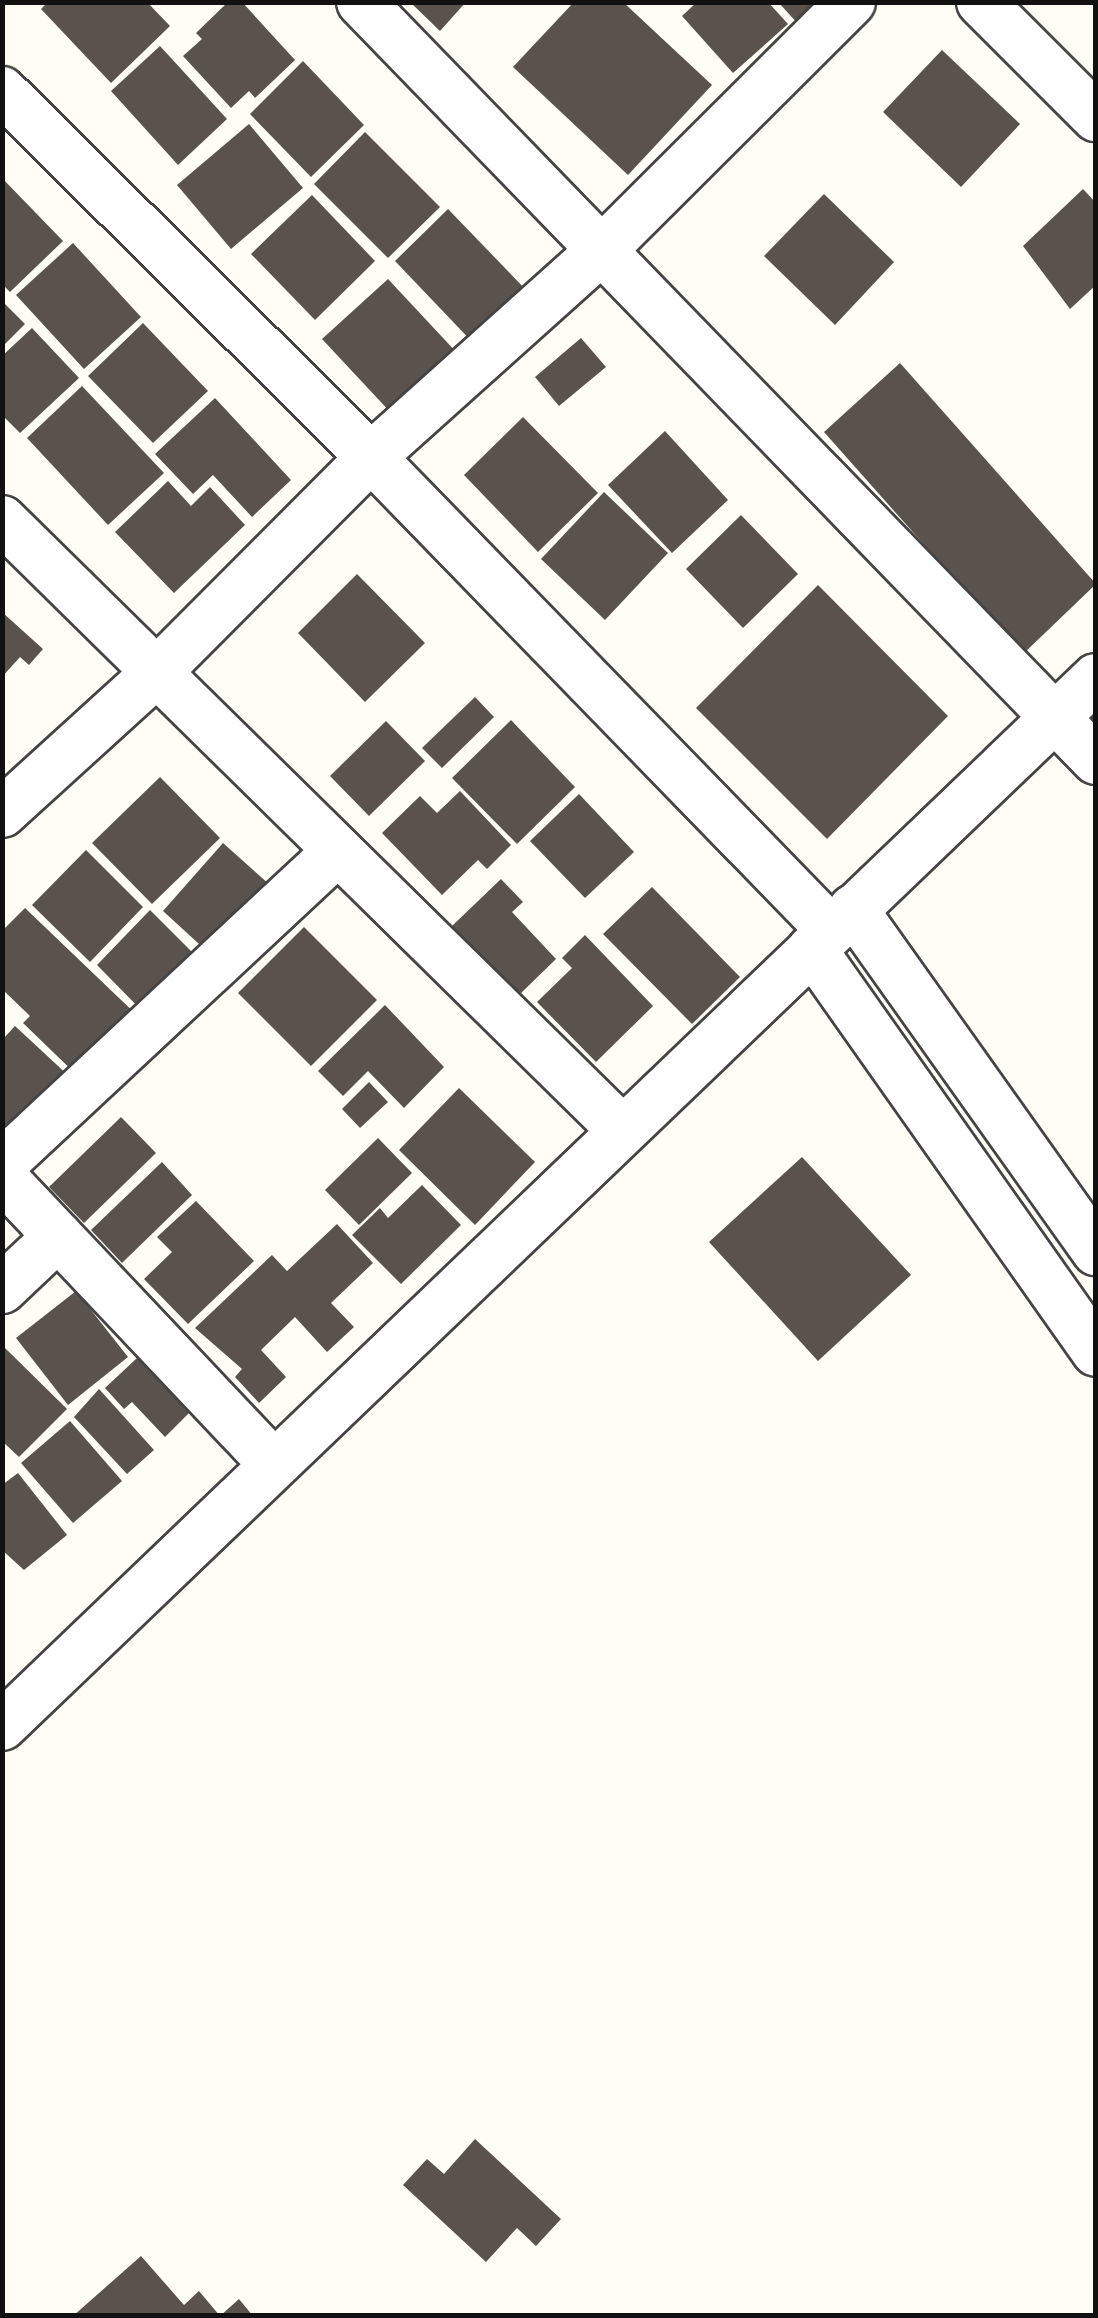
<!DOCTYPE html>
<html>
<head>
<meta charset="utf-8">
<style>
	body { margin:0 }
	#map { position:relative; width:1098px; height:2318px; overflow:hidden; background:#fffdf5; font-family:"IBM Plex Serif",serif }
	div>[style] { position:absolute }
	[style*='--x'] { left:calc(var(--x)*1px); top:calc(var(--y)*1px); width:calc(var(--w)*1px); rotate:calc(var(--a)*1deg) }
	.building>* { inset:0; background:#5a524d }
	.roads { filter:drop-shadow(2px 0 #444) drop-shadow(-2px 0 #444) drop-shadow(0 2px #444) drop-shadow(0 -2px #444) }
	.street>* { height:48px; margin:-24px; padding:0 24px; transform-origin:24px; border-radius:24px; background:#fff }
	span { translate:-50% -50%; white-space:nowrap; text-align:center; line-height:1.15; -webkit-text-stroke:10px #fff; paint-order:stroke }
	.frame { position:absolute; inset:0; border:5px solid #111; pointer-events:none }
</style>
</head>
<body>
<div id="map">
	<div class="building">
		<i style="clip-path:polygon(48px 2px,147px 2px,170px 26px,111px 83px,41px 9px)"></i>
		<i style="clip-path:polygon(228px 2px,242px 2px,295px 60px,255px 98px,249px 91px,231px 108px,183px 56px,202px 39px,196px 33px)"></i>
		<i style="clip-path:polygon(410px 2px,466px 2px,440px 31px)"></i>
		<i style="clip-path:polygon(574px 2px,623px 2px,712px 85px,628px 175px,513px 67px)"></i>
		<i style="clip-path:polygon(697px 2px,768px 2px,788px 24px,733px 73px,682px 16px)"></i>
		<i style="clip-path:polygon(778px 2px,825px 2px,800px 26px)"></i>
		<i style="clip-path:polygon(160px 46px,227px 119px,178px 165px,111px 91px)"></i>
		<i style="clip-path:polygon(942px 50px,1020px 124px,961px 187px,883px 112px)"></i>
		<i style="clip-path:polygon(303px 61px,364px 125px,311px 177px,250px 114px)"></i>
		<i style="clip-path:polygon(249px 124px,303px 188px,231px 249px,177px 185px)"></i>
		<i style="clip-path:polygon(365px 132px,440px 207px,388px 258px,314px 184px)"></i>
		<i style="clip-path:polygon(2px 178px,63px 241px,10px 292px,2px 284px)"></i>
		<i style="clip-path:polygon(1083px 189px,1096px 203px,1096px 285px,1070px 309px,1023px 246px)"></i>
		<i style="clip-path:polygon(824px 194px,894px 262px,835px 325px,764px 256px)"></i>
		<i style="clip-path:polygon(312px 195px,375px 261px,315px 320px,251px 254px)"></i>
		<i style="clip-path:polygon(448px 209px,532px 296px,478px 348px,395px 261px)"></i>
		<i style="clip-path:polygon(73px 243px,141px 317px,84px 369px,16px 295px)"></i>
		<i style="clip-path:polygon(388px 279px,458px 354px,393px 415px,322px 339px)"></i>
		<i style="clip-path:polygon(2px 301px,25px 324px,2px 347px)"></i>
		<i style="clip-path:polygon(143px 323px,208px 391px,153px 443px,88px 376px)"></i>
		<i style="clip-path:polygon(32px 328px,79px 378px,20px 433px,2px 415px,2px 356px)"></i>
		<i style="clip-path:polygon(581px 338px,606px 367px,559px 406px,535px 377px)"></i>
		<i style="clip-path:polygon(900px 363px,1096px 584px,1022px 655px,824px 432px)"></i>
		<i style="clip-path:polygon(82px 386px,164px 473px,108px 525px,27px 438px)"></i>
		<i style="clip-path:polygon(215px 398px,291px 480px,252px 517px,213px 475px,193px 494px,155px 454px)"></i>
		<i style="clip-path:polygon(523px 417px,598px 493px,538px 552px,464px 475px)"></i>
		<i style="clip-path:polygon(665px 431px,728px 500px,672px 553px,608px 485px)"></i>
		<i style="clip-path:polygon(168px 481px,191px 506px,210px 487px,245px 525px,174px 593px,115px 532px)"></i>
		<i style="clip-path:polygon(604px 492px,668px 553px,605px 620px,541px 559px)"></i>
		<i style="clip-path:polygon(741px 515px,798px 574px,743px 628px,686px 569px)"></i>
		<i style="clip-path:polygon(357px 574px,425px 643px,365px 702px,298px 633px)"></i>
		<i style="clip-path:polygon(818px 585px,948px 716px,827px 839px,696px 708px)"></i>
		<i style="clip-path:polygon(2px 612px,43px 649px,29px 665px,20px 657px,2px 677px)"></i>
		<i style="clip-path:polygon(475px 697px,494px 717px,442px 768px,422px 748px)"></i>
		<i style="clip-path:polygon(511px 720px,575px 787px,517px 844px,452px 778px)"></i>
		<i style="clip-path:polygon(386px 721px,425px 761px,369px 816px,330px 776px)"></i>
		<i style="clip-path:polygon(160px 777px,220px 838px,152px 904px,92px 843px)"></i>
		<i style="clip-path:polygon(460px 791px,511px 845px,487px 869px,478px 860px,442px 895px,382px 833px,420px 796px,437px 813px)"></i>
		<i style="clip-path:polygon(579px 794px,634px 852px,585px 898px,530px 841px)"></i>
		<i style="clip-path:polygon(223px 843px,270px 885px,210px 954px,163px 911px)"></i>
		<i style="clip-path:polygon(86px 850px,143px 907px,90px 962px,32px 905px)"></i>
		<i style="clip-path:polygon(501px 879px,523px 902px,512px 912px,556px 959px,519px 995px,452px 926px)"></i>
		<i style="clip-path:polygon(652px 887px,740px 977px,692px 1024px,603px 934px)"></i>
		<i style="clip-path:polygon(25px 908px,142px 1020px,84px 1082px,23px 1023px,30px 1016px,2px 989px,2px 931px)"></i>
		<i style="clip-path:polygon(150px 910px,206px 966px,152px 1021px,97px 965px)"></i>
		<i style="clip-path:polygon(304px 927px,377px 1000px,311px 1066px,238px 993px)"></i>
		<i style="clip-path:polygon(585px 935px,653px 1006px,596px 1062px,537px 1002px,572px 968px,562px 958px)"></i>
		<i style="clip-path:polygon(385px 1005px,444px 1067px,404px 1108px,368px 1071px,343px 1096px,318px 1071px)"></i>
		<i style="clip-path:polygon(15px 1026px,71px 1078px,13px 1139px,2px 1129px,2px 1040px)"></i>
		<i style="clip-path:polygon(369px 1082px,388px 1102px,360px 1128px,342px 1109px)"></i>
		<i style="clip-path:polygon(459px 1088px,535px 1162px,475px 1225px,399px 1150px)"></i>
		<i style="clip-path:polygon(121px 1117px,156px 1153px,84px 1223px,49px 1187px)"></i>
		<i style="clip-path:polygon(378px 1138px,412px 1173px,359px 1225px,325px 1190px)"></i>
		<i style="clip-path:polygon(802px 1157px,911px 1275px,818px 1361px,709px 1242px)"></i>
		<i style="clip-path:polygon(162px 1162px,192px 1195px,122px 1263px,91px 1230px)"></i>
		<i style="clip-path:polygon(422px 1185px,461px 1225px,401px 1284px,352px 1235px,380px 1208px,388px 1218px)"></i>
		<i style="clip-path:polygon(196px 1201px,254px 1261px,188px 1324px,144px 1279px,172px 1252px,157px 1237px)"></i>
		<i style="clip-path:polygon(337px 1224px,373px 1263px,331px 1303px,354px 1327px,327px 1352px,295px 1317px,261px 1350px,286px 1377px,259px 1403px,235px 1377px,242px 1369px,195px 1328px,272px 1255px,287px 1271px)"></i>
		<i style="clip-path:polygon(76px 1291px,128px 1357px,68px 1405px,16px 1338px)"></i>
		<i style="clip-path:polygon(2px 1345px,67px 1409px,19px 1457px,2px 1441px)"></i>
		<i style="clip-path:polygon(137px 1358px,189px 1413px,165px 1437px,132px 1402px,124px 1409px,105px 1388px)"></i>
		<i style="clip-path:polygon(99px 1389px,154px 1450px,127px 1474px,74px 1417px)"></i>
		<i style="clip-path:polygon(70px 1421px,122px 1481px,73px 1523px,21px 1463px)"></i>
		<i style="clip-path:polygon(18px 1473px,67px 1535px,24px 1570px,2px 1550px,2px 1485px)"></i>
		<i style="clip-path:polygon(475px 2139px,561px 2219px,536px 2246px,517px 2228px,486px 2262px,403px 2185px,427px 2159px,444px 2174px)"></i>
		<i style="clip-path:polygon(141px 2256px,184px 2305px,199px 2291px,220px 2316px,73px 2316px)"></i>
		<i style="clip-path:polygon(239px 2299px,253px 2316px,220px 2316px)"></i>
	</div>
	<div class="roads">
		<div class="street">
			<i style="--x:361;--y:2;--w:1056;--a:45.88"></i>
			<i style="--x:981;--y:2;--w:163;--a:45"></i>
			<i style="--x:2;--y:91;--w:520;--a:44.77"></i>
			<i style="--x:371;--y:457;--w:660;--a:45.8"></i>
			<i style="--x:2;--y:520;--w:870;--a:44.53"></i>
			<i style="--x:2;--y:813;--w:210;--a:-42.3"></i>
			<i style="--x:157;--y:672;--w:303;--a:-45.1"></i>
			<i style="--x:371;--y:457;--w:312;--a:-41.9"></i>
			<i style="--x:603;--y:249;--w:350;--a:-44.9"></i>
			<i style="--x:853;--y:909;--w:420;--a:54.6"></i>
			<i style="--x:812;--y:949;--w:493;--a:54.8"></i>
			<i style="--x:2;--y:1164;--w:459;--a:-43"></i>
			<i style="--x:2;--y:1177;--w:393;--a:46.6"></i>
			<i style="--x:2;--y:1289;--w:77;--a:-43.4"></i>
			<i style="--x:2;--y:1726;--w:1515;--a:-43.77"></i>
		</div>
	</div>
	<div class="frame"></div>
</div>
</body>
</html>
